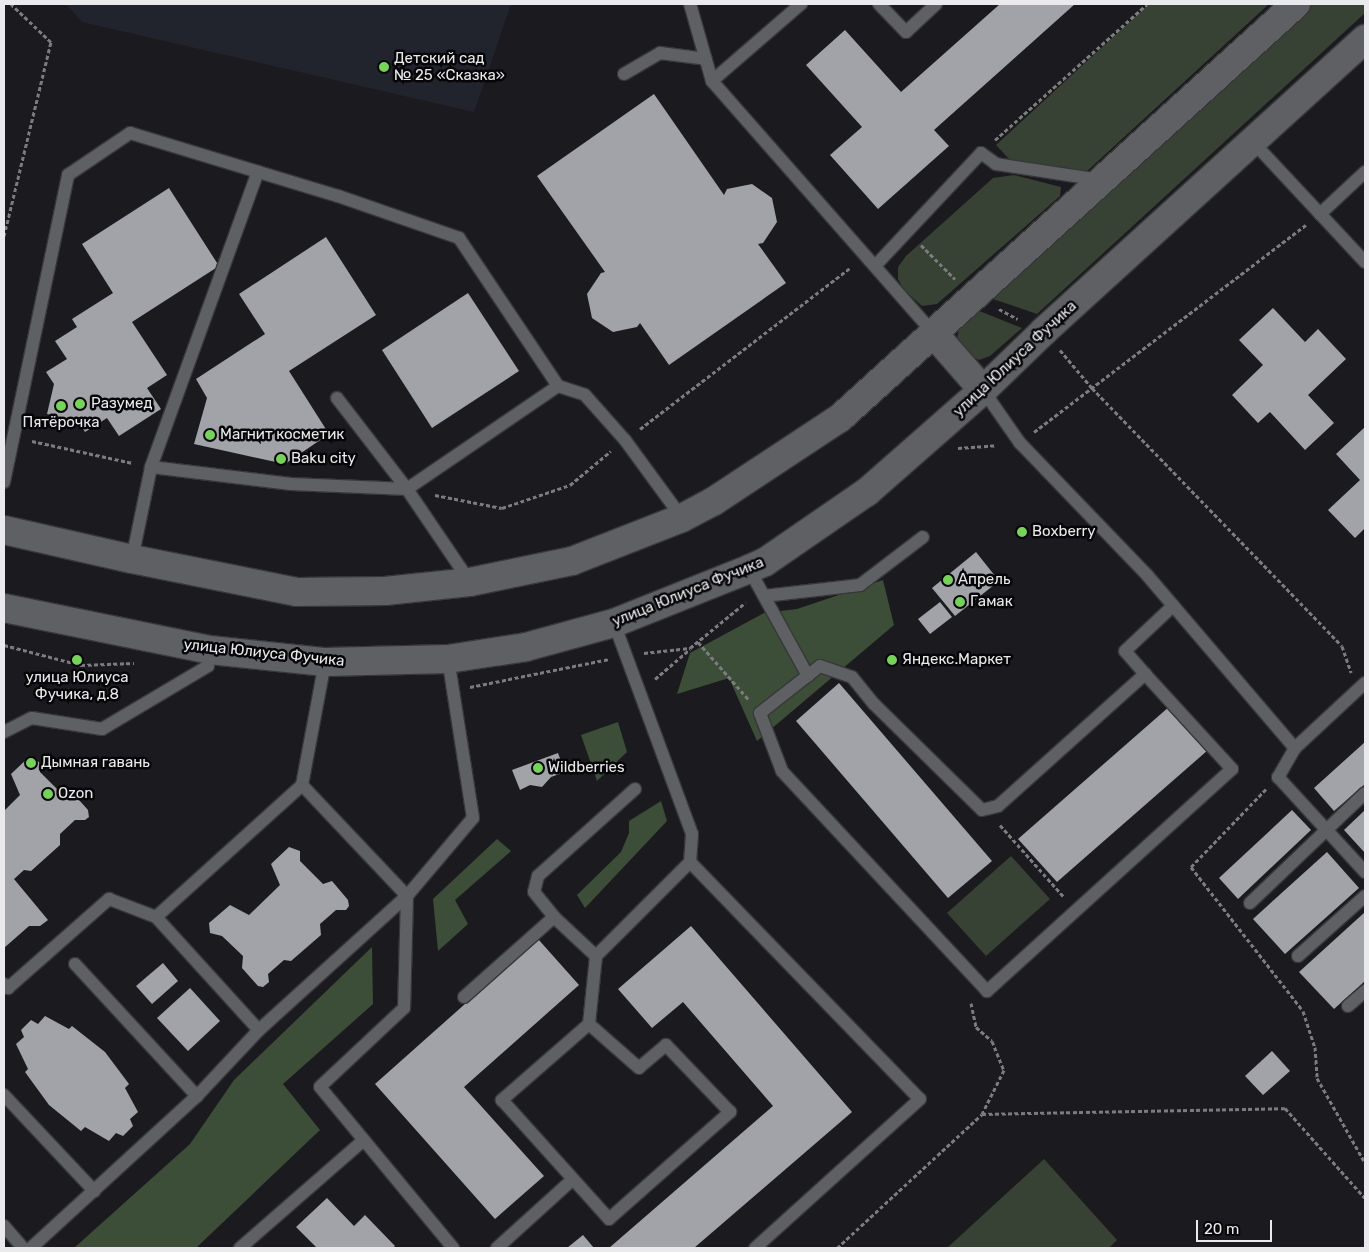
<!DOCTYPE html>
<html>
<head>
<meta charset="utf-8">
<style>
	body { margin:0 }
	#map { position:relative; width:1369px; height:1252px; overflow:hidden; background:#1b1b1f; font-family:Rubik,sans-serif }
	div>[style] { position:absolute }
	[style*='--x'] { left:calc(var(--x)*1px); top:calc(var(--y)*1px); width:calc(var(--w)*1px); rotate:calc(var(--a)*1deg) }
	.built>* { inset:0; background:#22242d }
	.green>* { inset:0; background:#374134 }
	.forest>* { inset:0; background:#3c4d38 }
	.building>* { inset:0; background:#a2a3a8 }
	.path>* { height:3px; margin-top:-1.5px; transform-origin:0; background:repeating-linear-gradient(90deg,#7c7c80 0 4px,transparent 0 6.5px) }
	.roads { filter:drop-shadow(1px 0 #38383b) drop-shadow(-1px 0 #38383b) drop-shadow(0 1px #38383b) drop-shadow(0 -1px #38383b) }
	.service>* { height:12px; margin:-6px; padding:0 6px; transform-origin:6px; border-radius:6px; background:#5f6064 }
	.secondary>* { height:28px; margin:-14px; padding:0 14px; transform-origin:14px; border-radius:14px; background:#5f6064 }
	.dots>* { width:14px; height:14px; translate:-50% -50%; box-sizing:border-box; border:2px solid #060608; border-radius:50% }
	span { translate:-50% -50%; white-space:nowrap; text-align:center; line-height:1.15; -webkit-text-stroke:5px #060608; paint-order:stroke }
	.poi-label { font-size:15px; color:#eaeaed }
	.left { translate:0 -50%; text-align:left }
	.street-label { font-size:15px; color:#eaeaed }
	.frame { position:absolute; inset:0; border:5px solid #eaeaed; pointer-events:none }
	.scale { position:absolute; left:1196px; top:1220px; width:76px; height:22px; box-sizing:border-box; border:2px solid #eaeaed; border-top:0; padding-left:6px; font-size:15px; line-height:18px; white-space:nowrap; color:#eaeaed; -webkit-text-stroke:4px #060608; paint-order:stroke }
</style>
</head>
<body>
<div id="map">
	<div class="built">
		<i style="clip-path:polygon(66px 4px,511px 4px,474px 112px,82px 22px)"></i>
	</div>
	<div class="green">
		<i style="clip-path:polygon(1149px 4px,1269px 4px,1085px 173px,1011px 161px,996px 145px)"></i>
		<i style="clip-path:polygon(1312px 4px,1365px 4px,1365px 13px,1037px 314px,990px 298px)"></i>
		<i style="clip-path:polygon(1014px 175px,1061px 187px,1060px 196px,937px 304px,922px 306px,904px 290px,898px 279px,898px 267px,906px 256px,993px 178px)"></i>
		<i style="clip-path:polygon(977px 310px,1022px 328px,990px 356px,979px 360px,965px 353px,957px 340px,959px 328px)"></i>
		<i style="clip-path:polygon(1011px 856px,1050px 899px,986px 956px,947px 913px)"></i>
		<i style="clip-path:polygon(1044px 1159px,1117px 1240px,1109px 1248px,947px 1248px)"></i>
	</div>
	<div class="forest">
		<i style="clip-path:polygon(883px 580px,894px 625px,757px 741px,729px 678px,677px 694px,690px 653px,764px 613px,797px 609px)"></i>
		<i style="clip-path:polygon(618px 722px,627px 752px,597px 781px,581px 735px)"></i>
		<i style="clip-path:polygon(661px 801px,667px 821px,585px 908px,577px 895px,621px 852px,629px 833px,629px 821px)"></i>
		<i style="clip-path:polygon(497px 839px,511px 851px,455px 900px,468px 924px,438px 951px,433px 899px)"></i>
		<i style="clip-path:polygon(372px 947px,373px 1004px,283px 1084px,320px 1130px,196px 1248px,74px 1248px,190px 1144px,234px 1080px)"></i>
	</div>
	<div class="building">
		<i style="clip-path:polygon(1000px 4px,1075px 4px,934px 130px,949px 146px,878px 209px,830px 155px,862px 127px,806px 65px,845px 30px,901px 92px)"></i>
		<i style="clip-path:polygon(654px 94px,724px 195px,727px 189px,752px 184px,772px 198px,777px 222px,763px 243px,758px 244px,786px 283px,669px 365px,640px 323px,637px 327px,613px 332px,592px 318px,587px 294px,601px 273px,605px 272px,537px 176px)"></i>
		<i style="clip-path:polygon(169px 188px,219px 266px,132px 322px,167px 375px,147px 388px,161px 409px,119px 436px,107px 418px,85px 432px,79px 422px,47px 414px,54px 384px,46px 372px,67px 359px,55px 341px,77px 327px,72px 319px,113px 293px,82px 244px)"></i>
		<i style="clip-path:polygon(326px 237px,376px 315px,289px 371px,329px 434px,285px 464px,194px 444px,207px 398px,196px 379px,265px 334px,239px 294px)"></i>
		<i style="clip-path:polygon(468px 293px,519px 371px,432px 428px,382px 350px)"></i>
		<i style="clip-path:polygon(1273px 308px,1305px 342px,1318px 329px,1346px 359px,1308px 395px,1334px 423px,1305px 450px,1270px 412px,1258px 423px,1232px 395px,1263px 365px,1239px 340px)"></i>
		<i style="clip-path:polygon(1365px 427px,1365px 528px,1355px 538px,1328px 510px,1360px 480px,1336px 454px)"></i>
		<i style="clip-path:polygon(976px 552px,999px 581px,955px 616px,932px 588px)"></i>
		<i style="clip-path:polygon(940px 602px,952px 617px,930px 634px,918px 619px)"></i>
		<i style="clip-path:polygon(839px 683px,992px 861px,948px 898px,796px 721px)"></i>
		<i style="clip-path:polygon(1170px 706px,1208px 750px,1057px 882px,1018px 839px)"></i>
		<i style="clip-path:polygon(1365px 742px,1365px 784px,1334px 811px,1314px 788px)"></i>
		<i style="clip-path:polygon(558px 753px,565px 772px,551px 777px,542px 787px,530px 785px,520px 790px,512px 770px)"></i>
		<i style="clip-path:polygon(29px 757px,39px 762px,40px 772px,62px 794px,71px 791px,88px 810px,89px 817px,85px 820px,75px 820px,60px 834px,60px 845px,31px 871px,24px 870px,14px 879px,48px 920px,40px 926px,29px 926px,4px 948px,4px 811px,20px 795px,11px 774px)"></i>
		<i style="clip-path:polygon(1292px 810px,1311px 830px,1238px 899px,1219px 878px)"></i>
		<i style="clip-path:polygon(1365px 810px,1365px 853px,1344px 830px)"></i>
		<i style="clip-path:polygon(289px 847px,300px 851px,300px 861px,323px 884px,332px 881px,348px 900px,349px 906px,346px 910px,336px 910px,320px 924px,321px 935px,291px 961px,284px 960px,268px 974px,269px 982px,263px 987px,258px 986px,242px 968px,243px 956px,222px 936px,210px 933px,209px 923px,230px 905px,249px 915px,280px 885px,271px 864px)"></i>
		<i style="clip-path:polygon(1327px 852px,1359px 888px,1285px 954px,1253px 919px)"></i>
		<i style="clip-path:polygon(1365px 912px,1365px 981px,1334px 1009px,1299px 972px)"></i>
		<i style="clip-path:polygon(691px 926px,852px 1112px,694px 1248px,609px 1248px,773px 1106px,683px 1002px,652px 1028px,618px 989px)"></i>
		<i style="clip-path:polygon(538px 939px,579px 985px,464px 1087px,544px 1176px,495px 1219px,375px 1084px)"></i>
		<i style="clip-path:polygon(163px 963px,178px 981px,152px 1004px,136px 986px)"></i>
		<i style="clip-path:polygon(190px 988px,220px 1021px,188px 1051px,157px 1018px)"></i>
		<i style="clip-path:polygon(45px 1016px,69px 1029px,72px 1026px,105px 1052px,129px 1084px,125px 1088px,138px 1112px,130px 1119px,133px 1126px,123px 1136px,116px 1133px,109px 1141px,85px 1127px,81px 1131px,49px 1105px,25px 1072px,28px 1069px,16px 1044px,24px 1037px,21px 1030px,31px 1020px,38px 1024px)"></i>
		<i style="clip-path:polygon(1272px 1051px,1290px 1071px,1263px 1095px,1245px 1076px)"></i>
		<i style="clip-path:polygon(327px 1198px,354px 1226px,365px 1215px,395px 1246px,393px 1248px,314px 1248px,316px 1247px,296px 1227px)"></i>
		<i style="clip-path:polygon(583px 1235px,594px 1248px,567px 1248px)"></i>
	</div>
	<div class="path">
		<i style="--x:995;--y:140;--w:204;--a:-41.8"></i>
		<i style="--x:4;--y:236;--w:200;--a:-76.4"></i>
		<i style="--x:51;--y:42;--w:55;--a:-136.5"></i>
		<i style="--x:921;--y:245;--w:48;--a:45"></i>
		<i style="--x:999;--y:309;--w:21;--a:28"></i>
		<i style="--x:1060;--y:350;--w:50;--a:49.9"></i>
		<i style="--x:1092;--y:388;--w:359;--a:45.9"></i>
		<i style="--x:1342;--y:646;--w:28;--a:71"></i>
		<i style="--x:640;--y:429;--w:266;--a:-37.5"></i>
		<i style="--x:1034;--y:432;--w:342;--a:-37.3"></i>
		<i style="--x:32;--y:441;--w:103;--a:12.3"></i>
		<i style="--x:958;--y:448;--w:39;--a:-4"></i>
		<i style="--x:435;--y:495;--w:68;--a:11"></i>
		<i style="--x:502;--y:508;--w:72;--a:-18.7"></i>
		<i style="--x:570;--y:485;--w:53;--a:-39.7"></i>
		<i style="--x:698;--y:642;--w:77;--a:48.7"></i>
		<i style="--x:4;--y:645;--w:80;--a:14.6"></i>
		<i style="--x:81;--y:665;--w:53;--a:-2.2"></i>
		<i style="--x:644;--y:653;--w:46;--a:-6.2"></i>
		<i style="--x:690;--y:648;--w:72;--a:-39.4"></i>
		<i style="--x:655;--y:679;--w:46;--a:-40.6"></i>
		<i style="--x:470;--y:687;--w:142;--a:-11.4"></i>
		<i style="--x:1266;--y:789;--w:108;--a:133.9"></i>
		<i style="--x:1191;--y:867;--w:182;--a:52.1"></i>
		<i style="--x:1303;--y:1011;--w:38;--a:72"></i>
		<i style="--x:1315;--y:1047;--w:31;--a:86"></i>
		<i style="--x:1317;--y:1078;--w:98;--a:60.5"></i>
		<i style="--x:1000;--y:825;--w:96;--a:48.4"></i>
		<i style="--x:971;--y:1003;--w:25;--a:78"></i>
		<i style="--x:976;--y:1027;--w:21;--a:41"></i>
		<i style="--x:992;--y:1041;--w:31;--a:68"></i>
		<i style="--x:1004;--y:1070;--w:49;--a:116.6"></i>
		<i style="--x:837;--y:1248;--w:197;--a:-42.7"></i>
		<i style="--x:982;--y:1114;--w:303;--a:-1.1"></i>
		<i style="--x:1285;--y:1108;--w:120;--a:48.4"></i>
	</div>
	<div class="roads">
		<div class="service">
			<i style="--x:690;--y:4;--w:80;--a:74.1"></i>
			<i style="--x:712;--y:81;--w:337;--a:48.7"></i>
			<i style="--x:879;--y:4;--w:39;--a:46"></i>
			<i style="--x:906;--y:32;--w:41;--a:-43"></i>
			<i style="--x:624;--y:74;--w:42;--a:-30.3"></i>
			<i style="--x:660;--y:53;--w:46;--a:7.4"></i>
			<i style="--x:712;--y:81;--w:118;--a:-40.9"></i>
			<i style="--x:1253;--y:142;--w:164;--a:47"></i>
			<i style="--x:1320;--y:214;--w:62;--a:-43"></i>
			<i style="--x:875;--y:266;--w:155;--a:-46.8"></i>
			<i style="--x:981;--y:153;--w:19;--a:36"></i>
			<i style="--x:996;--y:164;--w:105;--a:8.7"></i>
			<i style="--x:983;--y:390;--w:65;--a:55.1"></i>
			<i style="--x:1020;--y:443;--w:183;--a:46.1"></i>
			<i style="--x:1147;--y:575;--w:228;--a:49.5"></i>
			<i style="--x:1295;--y:748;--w:96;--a:-42.9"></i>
			<i style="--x:337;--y:398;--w:115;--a:52.4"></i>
			<i style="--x:407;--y:489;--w:112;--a:55.9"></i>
			<i style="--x:151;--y:467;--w:141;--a:6.9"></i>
			<i style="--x:291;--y:484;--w:116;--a:2.5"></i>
			<i style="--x:407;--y:489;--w:183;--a:-34.3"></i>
			<i style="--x:558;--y:386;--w:28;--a:18"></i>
			<i style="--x:585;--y:395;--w:60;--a:48.4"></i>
			<i style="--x:625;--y:440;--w:97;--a:53.8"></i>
			<i style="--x:4;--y:482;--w:314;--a:-78.2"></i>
			<i style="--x:68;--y:175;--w:75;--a:-34.1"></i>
			<i style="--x:130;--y:133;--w:217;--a:16.9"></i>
			<i style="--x:338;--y:196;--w:128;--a:19.1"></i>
			<i style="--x:459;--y:238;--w:178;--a:56.2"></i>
			<i style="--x:132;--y:559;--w:94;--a:-78.3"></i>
			<i style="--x:151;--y:467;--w:314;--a:-70.1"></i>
			<i style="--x:749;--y:569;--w:122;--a:61.1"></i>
			<i style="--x:764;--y:596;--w:97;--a:-6.5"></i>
			<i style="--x:860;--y:585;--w:79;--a:-37.3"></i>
			<i style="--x:614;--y:623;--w:225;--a:69.7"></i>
			<i style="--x:692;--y:834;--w:28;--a:94"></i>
			<i style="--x:820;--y:666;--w:34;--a:19"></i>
			<i style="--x:852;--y:677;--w:35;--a:51"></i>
			<i style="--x:874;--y:704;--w:151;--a:44.5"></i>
			<i style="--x:982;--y:810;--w:16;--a:-14"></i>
			<i style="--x:998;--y:806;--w:198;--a:-41.9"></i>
			<i style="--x:1145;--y:674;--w:129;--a:47.5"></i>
			<i style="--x:1232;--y:769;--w:331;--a:137.8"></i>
			<i style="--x:987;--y:991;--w:301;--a:-133"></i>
			<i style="--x:782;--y:771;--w:62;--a:-110.8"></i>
			<i style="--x:760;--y:713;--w:76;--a:-38.1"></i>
			<i style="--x:1145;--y:674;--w:30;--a:-131"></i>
			<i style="--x:1125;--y:651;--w:66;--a:-43.2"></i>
			<i style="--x:4;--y:732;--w:31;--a:-27"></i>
			<i style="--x:32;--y:718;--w:71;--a:8.9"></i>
			<i style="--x:102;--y:729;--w:123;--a:-30.7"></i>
			<i style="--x:208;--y:666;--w:16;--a:-83"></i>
			<i style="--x:1295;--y:748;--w:34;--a:120"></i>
			<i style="--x:1278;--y:777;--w:129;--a:47.5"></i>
			<i style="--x:302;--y:785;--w:153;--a:46.6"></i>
			<i style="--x:407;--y:896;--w:112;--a:91.5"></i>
			<i style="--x:404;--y:1008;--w:115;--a:136.8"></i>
			<i style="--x:320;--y:1087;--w:209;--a:50.4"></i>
			<i style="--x:635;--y:789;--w:130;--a:138.1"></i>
			<i style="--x:538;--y:876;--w:16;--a:104"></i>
			<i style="--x:534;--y:892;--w:32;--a:51"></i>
			<i style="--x:554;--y:917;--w:57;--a:42.9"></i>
			<i style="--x:596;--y:956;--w:133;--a:-45"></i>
			<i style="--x:690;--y:862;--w:330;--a:45.9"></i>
			<i style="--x:920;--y:1099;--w:222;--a:137.9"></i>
			<i style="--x:1250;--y:903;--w:159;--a:-43.7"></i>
			<i style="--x:156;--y:917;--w:197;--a:-42.1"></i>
			<i style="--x:302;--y:785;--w:125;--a:-79.4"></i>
			<i style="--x:1298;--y:956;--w:90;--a:-41.8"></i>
			<i style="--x:75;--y:964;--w:180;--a:47.3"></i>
			<i style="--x:197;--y:1096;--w:91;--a:-46.8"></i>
			<i style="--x:259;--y:1030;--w:200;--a:-42.2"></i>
			<i style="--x:407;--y:896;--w:102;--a:-49.8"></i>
			<i style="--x:473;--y:818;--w:161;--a:-98.9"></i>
			<i style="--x:4;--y:984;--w:6;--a:45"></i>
			<i style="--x:8;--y:988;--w:135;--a:-41.4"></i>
			<i style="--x:109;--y:899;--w:50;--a:21"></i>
			<i style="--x:156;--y:917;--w:153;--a:47.7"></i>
			<i style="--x:464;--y:997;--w:120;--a:-41.6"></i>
			<i style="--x:1348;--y:1006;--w:23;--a:-41"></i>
			<i style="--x:589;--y:1024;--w:116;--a:138.9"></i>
			<i style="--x:502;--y:1100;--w:160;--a:48"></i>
			<i style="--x:609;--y:1219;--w:162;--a:-41.5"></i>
			<i style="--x:730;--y:1112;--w:93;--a:-133.7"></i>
			<i style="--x:666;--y:1045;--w:35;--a:140"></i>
			<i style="--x:639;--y:1068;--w:67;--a:-138.7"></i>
			<i style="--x:589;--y:1024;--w:68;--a:-84.1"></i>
			<i style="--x:4;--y:1095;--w:132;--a:46.8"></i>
			<i style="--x:4;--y:1226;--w:29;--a:49"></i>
			<i style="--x:31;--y:1248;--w:225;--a:-42.5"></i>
			<i style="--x:240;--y:1248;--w:164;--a:-41.1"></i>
			<i style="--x:497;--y:1248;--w:101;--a:-42.2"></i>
		</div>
		<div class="secondary">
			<i style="--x:934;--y:334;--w:74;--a:48.8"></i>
			<i style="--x:4;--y:530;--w:131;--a:12.8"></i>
			<i style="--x:132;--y:559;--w:168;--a:11.3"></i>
			<i style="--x:297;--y:592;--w:88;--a:-0.7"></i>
			<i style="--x:385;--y:591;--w:85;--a:-6"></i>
			<i style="--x:470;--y:582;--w:104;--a:-11.6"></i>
			<i style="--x:572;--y:561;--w:118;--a:-21.4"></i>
			<i style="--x:682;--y:518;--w:36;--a:-28"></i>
			<i style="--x:714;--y:501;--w:151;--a:-33.4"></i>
			<i style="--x:840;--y:418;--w:616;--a:-42.24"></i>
			<i style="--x:4;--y:608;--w:210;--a:11.5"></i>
			<i style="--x:210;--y:650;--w:116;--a:6"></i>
			<i style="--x:325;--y:662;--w:123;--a:-1.4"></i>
			<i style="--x:448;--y:659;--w:79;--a:-8.7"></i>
			<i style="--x:526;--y:647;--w:91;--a:-15.3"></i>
			<i style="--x:614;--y:623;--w:145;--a:-21.8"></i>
			<i style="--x:749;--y:569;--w:17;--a:-24"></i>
			<i style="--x:765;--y:562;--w:124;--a:-34.5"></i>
			<i style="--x:867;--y:492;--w:154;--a:-41.3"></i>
			<i style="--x:983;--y:390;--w:85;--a:-44"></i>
			<i style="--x:1044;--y:331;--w:434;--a:-42.3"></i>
		</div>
	</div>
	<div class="dots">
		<i style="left:384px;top:67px;background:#77d259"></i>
		<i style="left:80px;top:404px;background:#77d259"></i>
		<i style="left:61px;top:406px;background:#77d259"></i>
		<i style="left:210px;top:435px;background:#77d259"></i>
		<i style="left:281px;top:459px;background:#77d259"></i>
		<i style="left:1022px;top:532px;background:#77d259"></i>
		<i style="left:948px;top:580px;background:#77d259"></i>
		<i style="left:960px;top:602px;background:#77d259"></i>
		<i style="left:77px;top:660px;background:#77d259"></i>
		<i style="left:892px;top:660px;background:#77d259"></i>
		<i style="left:31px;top:763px;background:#77d259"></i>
		<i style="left:538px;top:768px;background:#77d259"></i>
		<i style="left:48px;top:794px;background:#77d259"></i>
	</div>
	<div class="poi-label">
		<span class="left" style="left:394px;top:67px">Детский сад<br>№ 25 «Сказка»</span>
		<span class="left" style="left:91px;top:404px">Разумед</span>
		<span style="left:61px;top:423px">Пятёрочка</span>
		<span class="left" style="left:220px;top:435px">Магнит косметик</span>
		<span class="left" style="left:291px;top:459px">Baku city</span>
		<span class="left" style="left:1032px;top:532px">Boxberry</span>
		<span class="left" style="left:958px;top:580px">Апрель</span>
		<span class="left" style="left:970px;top:602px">Гамак</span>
		<span class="left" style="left:902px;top:660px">Яндекс.Маркет</span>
		<span style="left:77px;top:686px">улица Юлиуса<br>Фучика, д.8</span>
		<span class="left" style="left:41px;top:763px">Дымная гавань</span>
		<span class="left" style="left:548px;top:768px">Wildberries</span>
		<span class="left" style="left:58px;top:794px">Ozon</span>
	</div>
	<div class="street-label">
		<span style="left:1015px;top:359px;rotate:-43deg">улица Юлиуса Фучика</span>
		<span style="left:688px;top:592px;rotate:-22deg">улица Юлиуса Фучика</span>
		<span style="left:264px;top:653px;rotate:6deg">улица Юлиуса Фучика</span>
	</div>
	<div class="frame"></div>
	<div class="scale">20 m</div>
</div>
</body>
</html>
